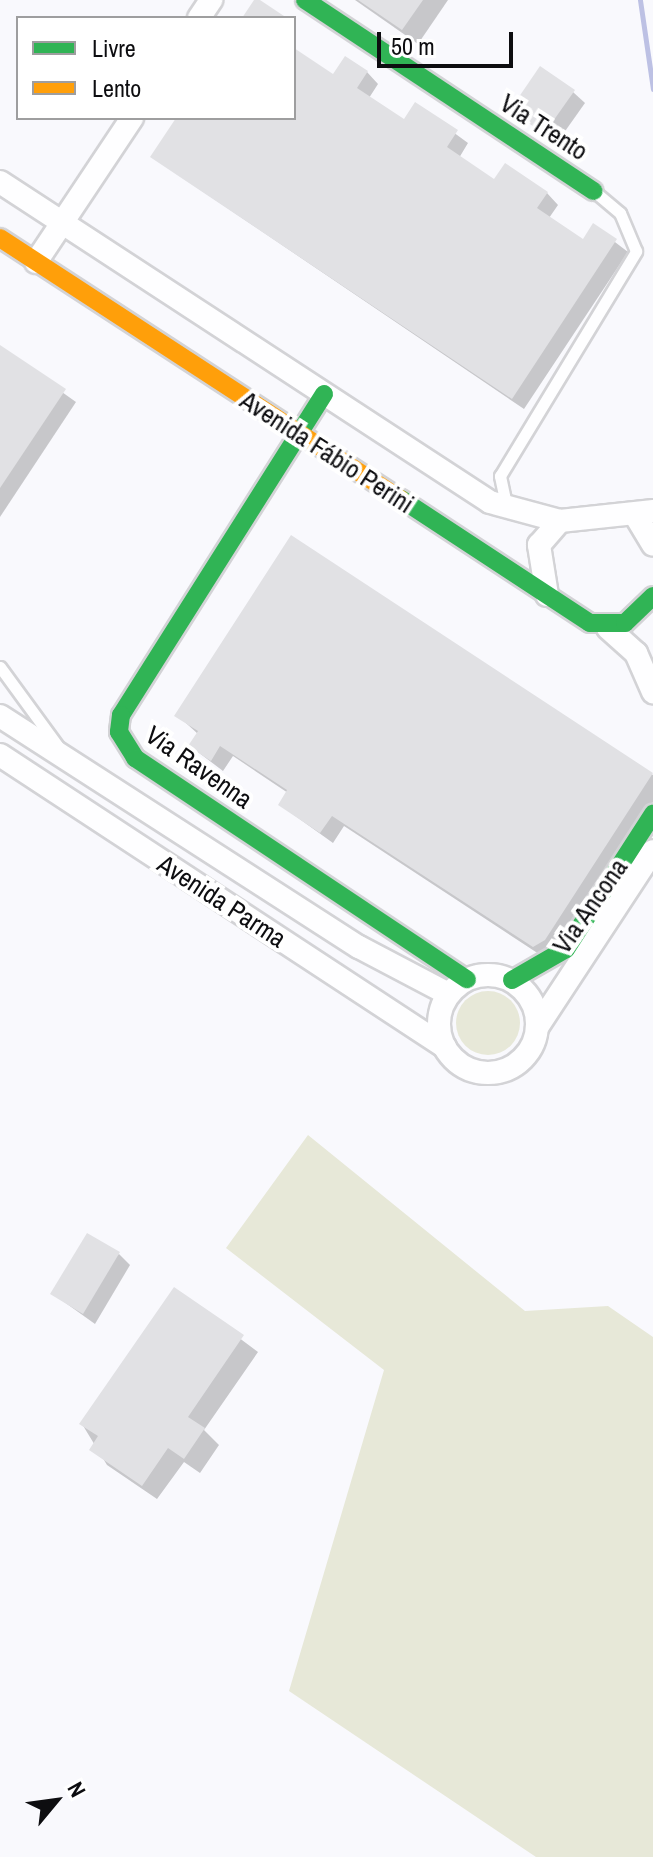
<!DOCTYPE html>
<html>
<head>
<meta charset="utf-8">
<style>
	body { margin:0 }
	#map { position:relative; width:653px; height:1857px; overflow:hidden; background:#f9f9fd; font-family:"Archivo Narrow",sans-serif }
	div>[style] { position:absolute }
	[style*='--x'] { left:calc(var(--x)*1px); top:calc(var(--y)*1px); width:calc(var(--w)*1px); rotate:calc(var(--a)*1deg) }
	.green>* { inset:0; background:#e7e8d8 }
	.round { border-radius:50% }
	.shadow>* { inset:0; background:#0003 }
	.stream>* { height:5px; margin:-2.5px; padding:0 2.5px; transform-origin:2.5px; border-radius:2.5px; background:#bdc1e4 }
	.building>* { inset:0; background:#e1e1e4 }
	.roads { filter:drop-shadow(2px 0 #d3d3d6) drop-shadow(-2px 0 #d3d3d6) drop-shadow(0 2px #d3d3d6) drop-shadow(0 -2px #d3d3d6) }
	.lane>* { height:11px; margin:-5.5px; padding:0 5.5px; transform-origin:5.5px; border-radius:5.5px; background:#fefeff }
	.street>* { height:22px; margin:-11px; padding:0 11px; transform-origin:11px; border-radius:11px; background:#fefeff }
	.street>.ring { margin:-11px; padding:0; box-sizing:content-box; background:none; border:22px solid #fefeff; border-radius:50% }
	.fast>* { height:18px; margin:-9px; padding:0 9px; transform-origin:9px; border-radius:9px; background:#30b455 }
	.slow>* { height:18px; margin:-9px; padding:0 9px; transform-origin:9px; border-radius:9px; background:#ff9f0a }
	span { translate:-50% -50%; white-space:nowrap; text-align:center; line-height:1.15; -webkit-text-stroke:8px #fff; paint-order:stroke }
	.street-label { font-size:26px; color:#0d0d10 }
	.legend { position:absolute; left:16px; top:16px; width:280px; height:104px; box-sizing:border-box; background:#fff; border:2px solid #9e9e9f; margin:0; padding:10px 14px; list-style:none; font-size:24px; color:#0d0d10 }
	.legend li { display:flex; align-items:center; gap:16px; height:40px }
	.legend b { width:40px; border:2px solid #9e9e9f }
	.north { position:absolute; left:16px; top:1761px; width:80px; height:80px; -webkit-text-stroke:6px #fff; paint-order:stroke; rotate:61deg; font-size:22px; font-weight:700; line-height:32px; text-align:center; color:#0d0d10 }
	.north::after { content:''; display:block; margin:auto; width:28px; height:36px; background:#0d0d10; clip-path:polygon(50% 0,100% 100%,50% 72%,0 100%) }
	.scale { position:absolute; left:377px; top:32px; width:136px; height:36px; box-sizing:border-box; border:4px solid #0d0d10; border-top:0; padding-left:10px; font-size:24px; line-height:28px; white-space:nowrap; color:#0d0d10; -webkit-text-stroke:6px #fff; paint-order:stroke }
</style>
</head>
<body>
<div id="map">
	<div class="green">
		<i class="round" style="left:456px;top:991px;width:64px;height:64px"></i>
		<i style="clip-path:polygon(308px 1135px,525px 1311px,608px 1306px,653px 1337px,653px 1857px,536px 1857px,289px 1691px,384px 1370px,226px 1248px)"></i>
	</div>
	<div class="shadow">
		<i style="clip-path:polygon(355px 0,448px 0,418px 44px)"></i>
		<i style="clip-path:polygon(294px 50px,334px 77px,367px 72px,378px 84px,369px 98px,404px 122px,416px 105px,468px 143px,459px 158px,495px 182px,547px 193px,558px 205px,549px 218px,584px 241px,594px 226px,628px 252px,524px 409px,152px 157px,178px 118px,294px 118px)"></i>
		<i style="clip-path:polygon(573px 92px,585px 103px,556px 144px,512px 109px)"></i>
		<i style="clip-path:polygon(0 348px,76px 402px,0 517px)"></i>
		<i style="clip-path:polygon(292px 538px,653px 775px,653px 802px,545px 958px,344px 826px,333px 843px,280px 805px,288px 793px,233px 756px,223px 771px,190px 746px,198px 734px,177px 715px)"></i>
		<i style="clip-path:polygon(119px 1254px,130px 1265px,95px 1324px,53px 1294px)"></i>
		<i style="clip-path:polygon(175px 1290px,258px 1352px,204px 1430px,219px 1445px,200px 1473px,184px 1462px,157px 1499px,107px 1465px,82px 1424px)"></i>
	</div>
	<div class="stream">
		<i style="--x:640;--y:0;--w:90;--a:81.7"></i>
	</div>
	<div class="building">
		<i style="clip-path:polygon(254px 0,260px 0,287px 18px,242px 18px)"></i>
		<i style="clip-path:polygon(358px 0,423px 0,402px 30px)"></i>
		<i style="clip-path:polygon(294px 48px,333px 74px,345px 56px,368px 71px,357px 88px,404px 119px,415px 102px,458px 130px,447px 147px,494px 179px,505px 163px,548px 192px,537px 208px,583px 239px,593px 223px,617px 239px,512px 399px,150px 157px,176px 118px,294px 118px)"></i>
		<i style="clip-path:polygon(540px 66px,575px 90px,544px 134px,510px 110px)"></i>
		<i style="clip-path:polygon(0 345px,66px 389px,0 488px)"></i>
		<i style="clip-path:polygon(291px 535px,653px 773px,545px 940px,533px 947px,332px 816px,320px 833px,278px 805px,287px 790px,220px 746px,211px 761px,188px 746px,198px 731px,174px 716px)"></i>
		<i style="clip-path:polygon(87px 1233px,120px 1252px,83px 1314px,50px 1294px)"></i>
		<i style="clip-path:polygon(174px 1287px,244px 1335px,188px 1417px,205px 1428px,184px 1459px,168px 1448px,142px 1486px,89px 1450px,98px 1436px,79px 1424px)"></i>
	</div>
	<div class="roads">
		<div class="lane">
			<i style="--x:507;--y:509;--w:34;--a:-102"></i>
			<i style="--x:500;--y:476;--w:263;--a:-58.8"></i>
			<i style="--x:636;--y:251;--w:41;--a:-112.8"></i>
			<i style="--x:620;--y:213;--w:33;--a:-140"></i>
			<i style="--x:0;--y:667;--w:100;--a:53.9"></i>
		</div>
		<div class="street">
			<i style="--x:199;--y:18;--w:22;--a:-56"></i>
			<i style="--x:0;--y:182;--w:585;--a:33.15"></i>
			<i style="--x:490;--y:502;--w:73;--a:15.2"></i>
			<i style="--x:560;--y:521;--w:94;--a:-6.1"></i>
			<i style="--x:36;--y:262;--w:173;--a:-56.3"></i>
			<i style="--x:637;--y:518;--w:31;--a:59"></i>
			<i style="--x:547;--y:595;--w:51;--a:-99.1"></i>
			<i style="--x:539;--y:545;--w:32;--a:-49"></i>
			<i style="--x:608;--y:628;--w:38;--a:42"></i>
			<i style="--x:636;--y:653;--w:43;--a:66.4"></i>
			<i style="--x:0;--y:716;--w:427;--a:32.8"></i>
			<i style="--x:359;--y:947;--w:101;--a:27.8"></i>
			<i style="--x:0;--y:755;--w:532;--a:33.27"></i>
			<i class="ring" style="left:439px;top:975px;width:76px;height:76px"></i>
			<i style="--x:538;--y:1026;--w:209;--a:-56.7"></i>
		</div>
		<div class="fast">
			<i style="--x:305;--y:0;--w:346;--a:33.5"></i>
			<i style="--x:324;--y:394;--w:380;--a:122.3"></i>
			<i style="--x:121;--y:715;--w:17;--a:97"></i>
			<i style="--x:119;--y:732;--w:31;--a:58"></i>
			<i style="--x:135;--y:758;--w:399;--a:33.7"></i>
			<i style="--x:401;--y:499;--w:226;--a:33.3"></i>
			<i style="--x:590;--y:623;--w:35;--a:0"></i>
			<i style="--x:625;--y:623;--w:39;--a:-44"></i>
			<i style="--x:512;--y:980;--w:62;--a:-29.9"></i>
			<i style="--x:566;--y:949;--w:161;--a:-57.2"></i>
		</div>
		<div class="slow">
			<i style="--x:0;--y:238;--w:478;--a:33.1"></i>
		</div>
	</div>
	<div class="street-label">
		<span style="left:544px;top:127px;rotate:33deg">Via Trento</span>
		<span style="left:327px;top:452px;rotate:33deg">Avenida Fábio Perini</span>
		<span style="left:199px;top:767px;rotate:35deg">Via Ravenna</span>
		<span style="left:222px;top:901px;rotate:33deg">Avenida Parma</span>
		<span style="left:590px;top:906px;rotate:-55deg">Via Ancona</span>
	</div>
	<ul class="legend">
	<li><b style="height:10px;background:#30b455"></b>Livre</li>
	<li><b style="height:10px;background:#ff9f0a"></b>Lento</li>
	</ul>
	<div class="north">N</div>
	<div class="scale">50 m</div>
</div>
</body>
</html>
